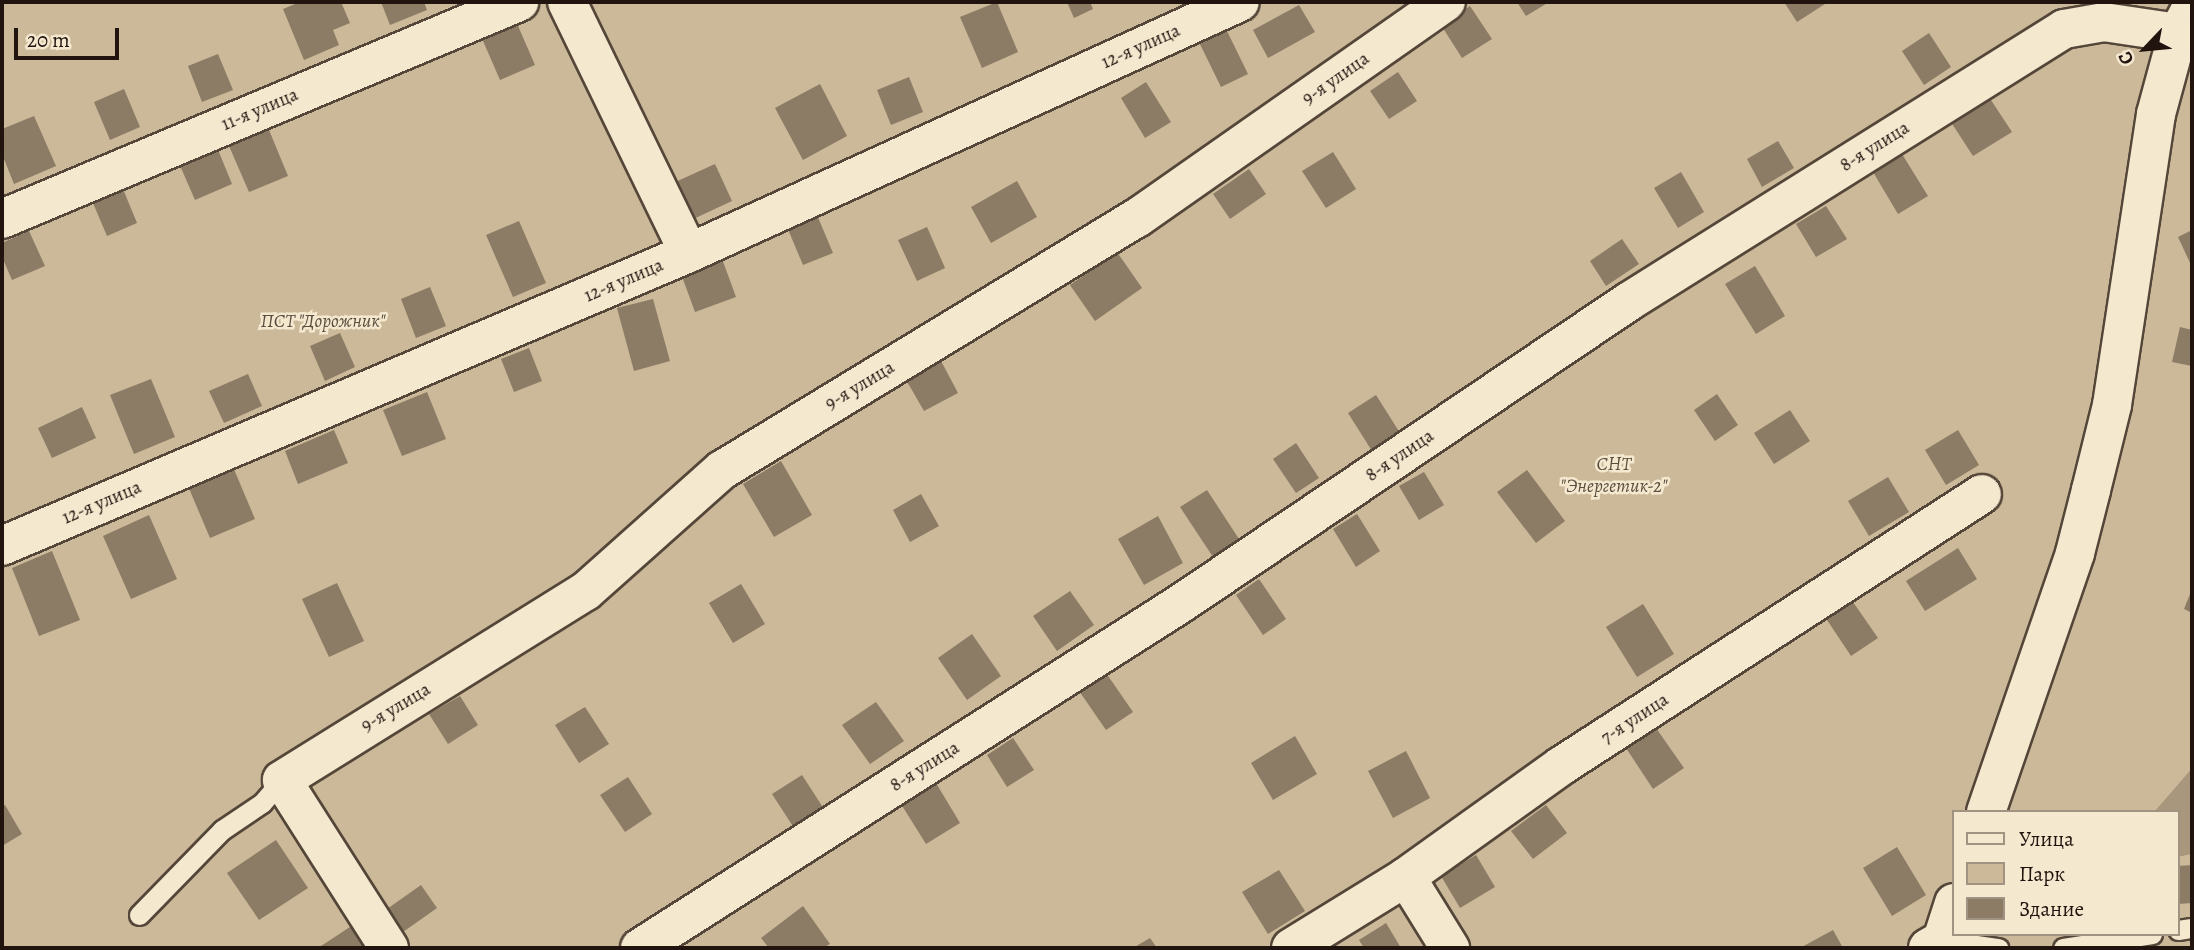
<!DOCTYPE html>
<html>
<head>
<meta charset="utf-8">
<style>
	body { margin:0 }
	#map { position:relative; width:2194px; height:950px; overflow:hidden; background:#eedbb5; font-family:Alegreya,serif }
	div>[style] { position:absolute }
	[style*='--x'] { left:calc(var(--x)*1px); top:calc(var(--y)*1px); width:calc(var(--w)*1px); rotate:calc(var(--a)*1deg) }
	.green>* { inset:0; background:#cbb999 }
	.water>* { inset:0; background:#a8977d }
	.building>* { inset:0; background:#8c7b65 }
	.roads { filter:drop-shadow(2px 0 #544638) drop-shadow(-2px 0 #544638) drop-shadow(0 2px #544638) drop-shadow(0 -2px #544638) }
	.lane>* { height:19px; margin:-9.5px; padding:0 9.5px; transform-origin:9.5px; border-radius:9.5px; background:#f4e8cf }
	.street>* { height:38px; margin:-19px; padding:0 19px; transform-origin:19px; border-radius:19px; background:#f4e8cf }
	span { translate:-50% -50%; white-space:nowrap; text-align:center; line-height:1.15; -webkit-text-stroke:5px #f4e8cf; paint-order:stroke }
	.street-label { font-size:19px; color:#21140f }
	.park-label { font-size:19px; color:#5c4e3f; font-style:italic }
	.frame { position:absolute; inset:0; border:4px solid #21140f; pointer-events:none }
	.legend { position:absolute; left:1952px; top:810px; width:228px; height:126px; box-sizing:border-box; background:#f4e8cf; border:2px solid #a09382; margin:0; padding:9px 12px; list-style:none; font-size:21px; color:#21140f }
	.legend li { display:flex; align-items:center; gap:14px; height:35px }
	.legend b { width:35px; border:2px solid #a09382 }
	.north { position:absolute; left:2110px; top:14px; width:70px; height:70px; -webkit-text-stroke:5px #f4e8cf; paint-order:stroke; rotate:244deg; font-size:19px; font-weight:700; line-height:28px; text-align:center; color:#21140f }
	.north::after { content:''; display:block; margin:auto; width:24px; height:32px; background:#21140f; clip-path:polygon(50% 0,100% 100%,50% 72%,0 100%) }
	.scale { position:absolute; left:14px; top:28px; width:105px; height:32px; box-sizing:border-box; border:4px solid #21140f; border-top:0; padding-left:9px; font-size:21px; line-height:24px; white-space:nowrap; color:#21140f; -webkit-text-stroke:5px #f4e8cf; paint-order:stroke }
</style>
</head>
<body>
<div id="map">
	<div class="green">
		<i style="clip-path:polygon(2px 2px,2192px 2px,2192px 768px,2154px 812px,1954px 812px,1954px 934px,2178px 934px,2178px 857px,2192px 854px,2192px 948px,2px 948px)"></i>
	</div>
	<div class="water">
		<i style="clip-path:polygon(2192px 768px,2192px 854px,2178px 857px,2178px 812px,2154px 812px)"></i>
	</div>
	<div class="building">
		<i style="clip-path:polygon(300px 2px,341px 2px,350px 23px,333px 30px,339px 45px,304px 60px,283px 9px)"></i>
		<i style="clip-path:polygon(381px 2px,424px 2px,427px 10px,390px 25px)"></i>
		<i style="clip-path:polygon(997px 2px,1018px 52px,982px 68px,960px 17px)"></i>
		<i style="clip-path:polygon(1067px 2px,1090px 2px,1093px 9px,1074px 18px)"></i>
		<i style="clip-path:polygon(1517px 2px,1549px 2px,1526px 16px)"></i>
		<i style="clip-path:polygon(1784px 2px,1828px 2px,1797px 22px)"></i>
		<i style="clip-path:polygon(1299px 5px,1315px 32px,1268px 58px,1253px 30px)"></i>
		<i style="clip-path:polygon(1470px 6px,1492px 39px,1462px 58px,1441px 25px)"></i>
		<i style="clip-path:polygon(515px 19px,535px 65px,500px 80px,480px 34px)"></i>
		<i style="clip-path:polygon(1225px 27px,1248px 74px,1221px 87px,1198px 40px)"></i>
		<i style="clip-path:polygon(1929px 33px,1951px 67px,1924px 85px,1902px 51px)"></i>
		<i style="clip-path:polygon(218px 54px,233px 90px,202px 102px,188px 66px)"></i>
		<i style="clip-path:polygon(1398px 72px,1417px 101px,1389px 119px,1370px 91px)"></i>
		<i style="clip-path:polygon(909px 77px,923px 112px,891px 125px,877px 90px)"></i>
		<i style="clip-path:polygon(1146px 82px,1171px 122px,1145px 138px,1121px 98px)"></i>
		<i style="clip-path:polygon(820px 84px,847px 136px,803px 160px,775px 108px)"></i>
		<i style="clip-path:polygon(124px 89px,140px 127px,110px 140px,94px 102px)"></i>
		<i style="clip-path:polygon(1987px 94px,2012px 132px,1973px 156px,1949px 119px)"></i>
		<i style="clip-path:polygon(34px 116px,56px 166px,14px 184px,2px 154px,2px 129px)"></i>
		<i style="clip-path:polygon(269px 130px,288px 176px,249px 192px,229px 146px)"></i>
		<i style="clip-path:polygon(1778px 141px,1794px 168px,1762px 187px,1747px 159px)"></i>
		<i style="clip-path:polygon(216px 145px,232px 184px,195px 200px,178px 161px)"></i>
		<i style="clip-path:polygon(1333px 152px,1356px 189px,1326px 208px,1302px 171px)"></i>
		<i style="clip-path:polygon(1902px 154px,1928px 196px,1898px 214px,1873px 172px)"></i>
		<i style="clip-path:polygon(715px 164px,732px 201px,689px 221px,671px 184px)"></i>
		<i style="clip-path:polygon(1249px 169px,1266px 194px,1230px 219px,1213px 194px)"></i>
		<i style="clip-path:polygon(1681px 172px,1704px 212px,1678px 228px,1654px 188px)"></i>
		<i style="clip-path:polygon(1017px 181px,1037px 217px,991px 243px,971px 207px)"></i>
		<i style="clip-path:polygon(123px 189px,137px 223px,107px 236px,93px 203px)"></i>
		<i style="clip-path:polygon(1826px 206px,1847px 239px,1816px 257px,1796px 224px)"></i>
		<i style="clip-path:polygon(817px 215px,833px 253px,803px 265px,787px 227px)"></i>
		<i style="clip-path:polygon(519px 221px,546px 283px,513px 297px,486px 235px)"></i>
		<i style="clip-path:polygon(927px 227px,945px 268px,917px 281px,898px 240px)"></i>
		<i style="clip-path:polygon(2192px 230px,2192px 267px,2178px 237px)"></i>
		<i style="clip-path:polygon(29px 231px,45px 266px,12px 280px,2px 257px,2px 243px)"></i>
		<i style="clip-path:polygon(1622px 239px,1639px 264px,1606px 286px,1590px 261px)"></i>
		<i style="clip-path:polygon(1117px 252px,1142px 288px,1095px 321px,1070px 285px)"></i>
		<i style="clip-path:polygon(721px 256px,736px 297px,695px 312px,680px 271px)"></i>
		<i style="clip-path:polygon(1755px 266px,1785px 316px,1756px 334px,1725px 284px)"></i>
		<i style="clip-path:polygon(430px 287px,446px 326px,416px 338px,401px 299px)"></i>
		<i style="clip-path:polygon(653px 299px,670px 361px,634px 371px,617px 308px)"></i>
		<i style="clip-path:polygon(2180px 327px,2192px 330px,2192px 366px,2172px 362px)"></i>
		<i style="clip-path:polygon(340px 333px,355px 367px,325px 381px,310px 346px)"></i>
		<i style="clip-path:polygon(529px 348px,542px 381px,514px 392px,501px 359px)"></i>
		<i style="clip-path:polygon(940px 359px,958px 393px,924px 411px,905px 378px)"></i>
		<i style="clip-path:polygon(248px 374px,262px 406px,224px 423px,209px 391px)"></i>
		<i style="clip-path:polygon(151px 379px,175px 437px,134px 454px,110px 395px)"></i>
		<i style="clip-path:polygon(427px 392px,446px 439px,402px 456px,383px 410px)"></i>
		<i style="clip-path:polygon(1717px 394px,1738px 425px,1715px 441px,1694px 410px)"></i>
		<i style="clip-path:polygon(1376px 395px,1400px 433px,1372px 451px,1348px 413px)"></i>
		<i style="clip-path:polygon(82px 407px,96px 438px,52px 458px,38px 428px)"></i>
		<i style="clip-path:polygon(1790px 410px,1810px 441px,1774px 464px,1754px 433px)"></i>
		<i style="clip-path:polygon(334px 430px,348px 463px,298px 484px,285px 451px)"></i>
		<i style="clip-path:polygon(1958px 430px,1979px 465px,1946px 485px,1925px 450px)"></i>
		<i style="clip-path:polygon(1296px 443px,1319px 478px,1296px 493px,1273px 459px)"></i>
		<i style="clip-path:polygon(781px 461px,812px 515px,774px 537px,743px 484px)"></i>
		<i style="clip-path:polygon(233px 467px,255px 519px,210px 538px,188px 486px)"></i>
		<i style="clip-path:polygon(1527px 470px,1565px 521px,1536px 543px,1497px 492px)"></i>
		<i style="clip-path:polygon(1424px 472px,1444px 505px,1419px 520px,1399px 486px)"></i>
		<i style="clip-path:polygon(1888px 477px,1909px 512px,1869px 536px,1848px 501px)"></i>
		<i style="clip-path:polygon(1207px 490px,1239px 539px,1213px 557px,1180px 507px)"></i>
		<i style="clip-path:polygon(921px 494px,939px 526px,910px 542px,893px 510px)"></i>
		<i style="clip-path:polygon(1357px 514px,1380px 551px,1356px 567px,1333px 529px)"></i>
		<i style="clip-path:polygon(149px 515px,177px 579px,131px 599px,103px 536px)"></i>
		<i style="clip-path:polygon(1158px 516px,1183px 563px,1144px 585px,1118px 539px)"></i>
		<i style="clip-path:polygon(1958px 548px,1977px 579px,1925px 611px,1906px 581px)"></i>
		<i style="clip-path:polygon(52px 551px,80px 620px,39px 636px,12px 568px)"></i>
		<i style="clip-path:polygon(1259px 579px,1286px 619px,1263px 635px,1236px 595px)"></i>
		<i style="clip-path:polygon(337px 583px,364px 641px,329px 657px,302px 599px)"></i>
		<i style="clip-path:polygon(741px 584px,765px 624px,733px 643px,709px 603px)"></i>
		<i style="clip-path:polygon(2192px 589px,2192px 613px,2184px 609px)"></i>
		<i style="clip-path:polygon(1070px 591px,1094px 625px,1057px 651px,1033px 616px)"></i>
		<i style="clip-path:polygon(1853px 602px,1878px 638px,1851px 656px,1827px 620px)"></i>
		<i style="clip-path:polygon(1643px 604px,1674px 654px,1637px 677px,1606px 627px)"></i>
		<i style="clip-path:polygon(972px 634px,1001px 676px,967px 700px,938px 658px)"></i>
		<i style="clip-path:polygon(1104px 670px,1133px 712px,1106px 730px,1077px 688px)"></i>
		<i style="clip-path:polygon(460px 696px,478px 725px,448px 744px,429px 714px)"></i>
		<i style="clip-path:polygon(876px 702px,904px 741px,870px 764px,842px 725px)"></i>
		<i style="clip-path:polygon(585px 707px,609px 744px,579px 763px,555px 725px)"></i>
		<i style="clip-path:polygon(1656px 728px,1684px 768px,1653px 789px,1626px 748px)"></i>
		<i style="clip-path:polygon(1295px 736px,1317px 774px,1273px 800px,1251px 763px)"></i>
		<i style="clip-path:polygon(1013px 738px,1034px 770px,1007px 787px,987px 755px)"></i>
		<i style="clip-path:polygon(1406px 751px,1430px 798px,1393px 818px,1368px 771px)"></i>
		<i style="clip-path:polygon(802px 775px,824px 809px,794px 828px,772px 794px)"></i>
		<i style="clip-path:polygon(628px 777px,652px 814px,625px 832px,600px 795px)"></i>
		<i style="clip-path:polygon(936px 783px,960px 823px,926px 844px,901px 804px)"></i>
		<i style="clip-path:polygon(5px 805px,22px 834px,2px 846px,2px 807px)"></i>
		<i style="clip-path:polygon(1546px 805px,1567px 833px,1533px 859px,1511px 831px)"></i>
		<i style="clip-path:polygon(276px 840px,308px 888px,259px 920px,227px 873px)"></i>
		<i style="clip-path:polygon(1897px 847px,1926px 895px,1892px 916px,1863px 868px)"></i>
		<i style="clip-path:polygon(1476px 855px,1495px 887px,1460px 908px,1441px 876px)"></i>
		<i style="clip-path:polygon(2192px 865px,2192px 903px,2178px 904px,2178px 866px)"></i>
		<i style="clip-path:polygon(1279px 870px,1305px 911px,1268px 934px,1242px 892px)"></i>
		<i style="clip-path:polygon(421px 885px,437px 908px,403px 932px,387px 909px)"></i>
		<i style="clip-path:polygon(803px 906px,830px 944px,823px 948px,769px 948px,761px 938px)"></i>
		<i style="clip-path:polygon(1386px 923px,1401px 948px,1364px 948px,1359px 940px)"></i>
		<i style="clip-path:polygon(353px 925px,368px 948px,323px 948px,321px 946px)"></i>
		<i style="clip-path:polygon(1833px 930px,1843px 948px,1800px 948px)"></i>
		<i style="clip-path:polygon(1150px 938px,1157px 948px,1133px 948px)"></i>
	</div>
	<div class="roads">
		<div class="lane">
			<i style="--x:139;--y:915;--w:119;--a:-45.7"></i>
			<i style="--x:222;--y:830;--w:48;--a:-34"></i>
			<i style="--x:262;--y:803;--w:30;--a:-49"></i>
			<i style="--x:2178;--y:930;--w:12;--a:-9"></i>
			<i style="--x:1942;--y:940;--w:57;--a:8.1"></i>
			<i style="--x:2063;--y:948;--w:90;--a:-8.9"></i>
		</div>
		<div class="street">
			<i style="--x:567;--y:2;--w:279;--a:64.1"></i>
			<i style="--x:2;--y:219;--w:561;--a:-22.77"></i>
			<i style="--x:2;--y:546;--w:747;--a:-23.1"></i>
			<i style="--x:689;--y:253;--w:605;--a:-24.49"></i>
			<i style="--x:1986;--y:812;--w:274;--a:-71"></i>
			<i style="--x:2075;--y:553;--w:65;--a:-75.7"></i>
			<i style="--x:2091;--y:490;--w:88;--a:-76.1"></i>
			<i style="--x:2112;--y:405;--w:294;--a:-81.4"></i>
			<i style="--x:2156;--y:114;--w:84;--a:-74.8"></i>
			<i style="--x:2178;--y:33;--w:30;--a:-62"></i>
			<i style="--x:1406;--y:877;--w:84;--a:58.2"></i>
			<i style="--x:389;--y:948;--w:199;--a:-122.5"></i>
			<i style="--x:282;--y:780;--w:358;--a:-31.9"></i>
			<i style="--x:586;--y:591;--w:182;--a:-41.7"></i>
			<i style="--x:722;--y:470;--w:486;--a:-31.3"></i>
			<i style="--x:1137;--y:218;--w:377;--a:-35"></i>
			<i style="--x:640;--y:948;--w:640;--a:-32.5"></i>
			<i style="--x:1180;--y:604;--w:540;--a:-33.98"></i>
			<i style="--x:1628;--y:302;--w:514;--a:-32.05"></i>
			<i style="--x:2064;--y:29;--w:41;--a:-9.9"></i>
			<i style="--x:2104;--y:22;--w:75;--a:8.5"></i>
			<i style="--x:1291;--y:948;--w:135;--a:-31.7"></i>
			<i style="--x:1406;--y:877;--w:191;--a:-35.6"></i>
			<i style="--x:1561;--y:766;--w:501;--a:-32.87"></i>
			<i style="--x:1928;--y:948;--w:16;--a:-30"></i>
			<i style="--x:1942;--y:940;--w:39;--a:-72"></i>
		</div>
	</div>
	<div class="street-label">
		<span style="left:1141px;top:47px;rotate:-24deg">12-я улица</span>
		<span style="left:1336px;top:79px;rotate:-35deg">9-я улица</span>
		<span style="left:260px;top:110px;rotate:-23deg">11-я улица</span>
		<span style="left:1875px;top:147px;rotate:-32deg">8-я улица</span>
		<span style="left:624px;top:281px;rotate:-23deg">12-я улица</span>
		<span style="left:860px;top:386px;rotate:-31deg">9-я улица</span>
		<span style="left:1400px;top:456px;rotate:-34deg">8-я улица</span>
		<span style="left:102px;top:503px;rotate:-23deg">12-я улица</span>
		<span style="left:396px;top:708px;rotate:-31deg">9-я улица</span>
		<span style="left:1635px;top:719px;rotate:-33deg">7-я улица</span>
		<span style="left:925px;top:767px;rotate:-32deg">8-я улица</span>
	</div>
	<div class="park-label">
		<span style="left:323px;top:322px">ПСТ "Дорожник"</span>
		<span style="left:1614px;top:476px">СHТ<br>"Энергетик-2"</span>
	</div>
	<div class="frame"></div>
	<ul class="legend">
	<li><b style="height:9px;background:#f4e8cf"></b>Улица</li>
	<li><b style="height:19px;background:#cbb999"></b>Парк</li>
	<li><b style="height:19px;background:#8c7b65"></b>Здание</li>
	</ul>
	<div class="north">С</div>
	<div class="scale">20 m</div>
</div>
</body>
</html>
